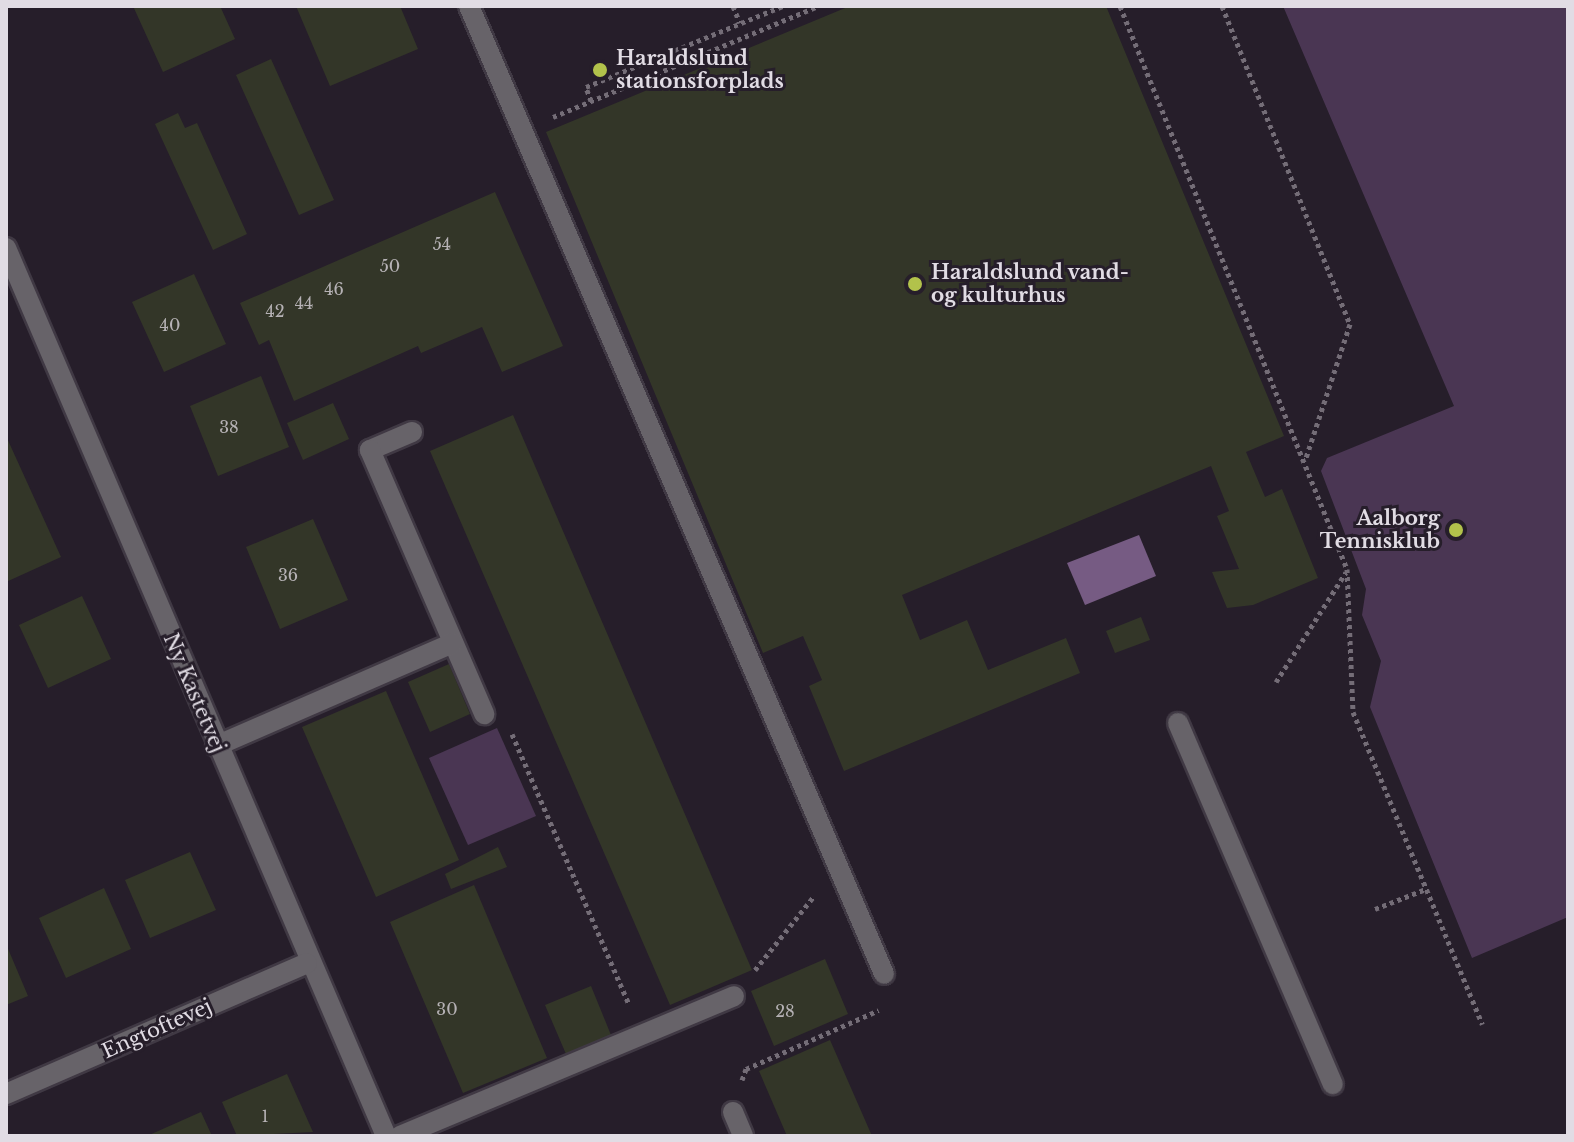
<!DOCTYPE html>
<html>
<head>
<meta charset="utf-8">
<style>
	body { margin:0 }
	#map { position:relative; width:1574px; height:1142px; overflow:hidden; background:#261e2a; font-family:"Libre Baskerville",serif }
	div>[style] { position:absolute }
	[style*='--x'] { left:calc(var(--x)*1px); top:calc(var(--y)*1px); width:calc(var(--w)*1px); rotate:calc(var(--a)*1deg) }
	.green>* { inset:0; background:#4a3653 }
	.water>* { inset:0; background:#765b83 }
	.building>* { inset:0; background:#333628 }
	.path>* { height:5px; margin-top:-2.5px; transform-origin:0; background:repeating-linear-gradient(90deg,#746d77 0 4px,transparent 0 8px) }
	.roads { filter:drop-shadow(2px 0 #403944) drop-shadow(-2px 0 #403944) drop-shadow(0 2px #403944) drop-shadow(0 -2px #403944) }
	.lane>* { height:20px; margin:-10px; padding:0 10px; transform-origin:10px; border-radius:10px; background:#676369 }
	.street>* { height:20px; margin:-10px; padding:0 10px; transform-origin:10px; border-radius:10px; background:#676369 }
	.dots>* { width:22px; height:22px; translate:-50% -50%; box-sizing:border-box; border:4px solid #261e2a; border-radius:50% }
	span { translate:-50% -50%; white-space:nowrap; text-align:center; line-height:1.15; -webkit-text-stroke:6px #261e2a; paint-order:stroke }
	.number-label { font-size:16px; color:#b6b2b5 }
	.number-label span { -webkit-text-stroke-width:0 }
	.poi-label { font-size:20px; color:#e1dce4; font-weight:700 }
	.left { translate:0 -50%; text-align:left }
	.right { translate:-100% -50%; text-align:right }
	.street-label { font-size:20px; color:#e1dce4 }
	.frame { position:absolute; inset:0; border:8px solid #e1dce4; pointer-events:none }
</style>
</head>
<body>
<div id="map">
	<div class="green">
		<i style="clip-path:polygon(1283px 6px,1568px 6px,1568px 917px,1472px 958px,1370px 707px,1381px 661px,1362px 615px,1366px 589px,1321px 471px,1327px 458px,1454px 406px)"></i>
		<i style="clip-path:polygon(497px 728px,536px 816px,468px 845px,429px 758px)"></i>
	</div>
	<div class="water">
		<i style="clip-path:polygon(1139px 535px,1156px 576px,1085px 605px,1067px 563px)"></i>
	</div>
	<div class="building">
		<i style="clip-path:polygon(133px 6px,220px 6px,235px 39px,163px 72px)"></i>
		<i style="clip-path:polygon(296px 6px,400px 6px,418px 49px,330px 86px)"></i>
		<i style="clip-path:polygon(850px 6px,1106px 6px,1284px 436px,1246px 452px,1265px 497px,1282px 489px,1318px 578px,1253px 605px,1227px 608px,1212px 572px,1239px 569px,1217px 516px,1229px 511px,1211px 466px,902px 595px,920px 640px,967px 620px,988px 670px,1066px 638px,1080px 673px,844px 771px,809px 686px,822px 680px,803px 636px,763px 653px,546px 132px)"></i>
		<i style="clip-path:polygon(271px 59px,334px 200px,299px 215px,236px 75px)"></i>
		<i style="clip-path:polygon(178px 113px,185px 128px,197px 123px,247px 234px,213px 250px,155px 124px)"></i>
		<i style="clip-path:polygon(495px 192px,563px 346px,502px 372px,482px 327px,421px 353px,418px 346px,294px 401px,269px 340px,259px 345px,240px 303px)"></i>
		<i style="clip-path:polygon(194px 274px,226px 344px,164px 372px,132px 302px)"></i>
		<i style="clip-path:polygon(261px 376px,289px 447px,218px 476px,190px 406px)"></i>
		<i style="clip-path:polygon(333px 403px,349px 439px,303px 460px,287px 423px)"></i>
		<i style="clip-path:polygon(513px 415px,752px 970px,670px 1005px,430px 451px)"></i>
		<i style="clip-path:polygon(6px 436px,61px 557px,6px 582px)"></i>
		<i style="clip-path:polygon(313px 519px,348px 600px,280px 629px,246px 547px)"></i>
		<i style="clip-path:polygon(82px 596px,111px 659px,48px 688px,19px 625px)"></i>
		<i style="clip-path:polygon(1141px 617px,1150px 640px,1115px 653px,1106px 631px)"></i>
		<i style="clip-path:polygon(449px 664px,470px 714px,430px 732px,408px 682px)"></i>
		<i style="clip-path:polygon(386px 691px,459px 860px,376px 897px,302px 727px)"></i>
		<i style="clip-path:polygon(498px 847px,507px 867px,451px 889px,445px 874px)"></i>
		<i style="clip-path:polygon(190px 852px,216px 910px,150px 938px,125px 880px)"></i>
		<i style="clip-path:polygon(474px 885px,547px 1058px,463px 1093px,390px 922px)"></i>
		<i style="clip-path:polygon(104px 888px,131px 949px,66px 978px,39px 918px)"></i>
		<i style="clip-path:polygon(6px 944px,28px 996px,6px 1005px)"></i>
		<i style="clip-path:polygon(825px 959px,848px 1014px,774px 1046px,751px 991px)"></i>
		<i style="clip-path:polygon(591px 986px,611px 1035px,566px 1054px,545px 1005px)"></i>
		<i style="clip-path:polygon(830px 1040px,872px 1136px,787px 1136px,759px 1071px)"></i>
		<i style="clip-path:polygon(287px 1074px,313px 1132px,237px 1136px,222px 1102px)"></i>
		<i style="clip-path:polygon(201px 1112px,212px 1136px,147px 1136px)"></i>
	</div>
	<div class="path">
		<i style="--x:733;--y:6;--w:18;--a:68"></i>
		<i style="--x:1120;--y:6;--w:607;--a:68.04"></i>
		<i style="--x:1347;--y:569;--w:143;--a:87.6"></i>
		<i style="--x:1353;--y:712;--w:338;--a:67.5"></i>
		<i style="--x:1222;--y:6;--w:343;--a:68.1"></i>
		<i style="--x:1350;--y:324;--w:144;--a:108.2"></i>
		<i style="--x:591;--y:101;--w:15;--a:-110"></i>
		<i style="--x:586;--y:87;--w:213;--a:-22.4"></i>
		<i style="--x:553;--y:117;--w:287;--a:-22.7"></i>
		<i style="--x:1276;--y:682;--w:130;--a:-57.5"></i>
		<i style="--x:512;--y:734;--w:294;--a:66.6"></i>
		<i style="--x:1375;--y:909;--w:55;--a:-21.4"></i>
		<i style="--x:755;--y:970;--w:95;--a:-51.4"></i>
		<i style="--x:742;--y:1080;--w:12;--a:-70"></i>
		<i style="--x:746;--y:1069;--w:145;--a:-23.9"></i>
	</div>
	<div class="roads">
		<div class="lane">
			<i style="--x:469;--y:6;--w:1053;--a:66.79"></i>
			<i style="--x:412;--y:432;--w:46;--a:156.8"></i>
			<i style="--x:370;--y:450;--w:288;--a:66.6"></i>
			<i style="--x:1178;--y:723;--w:393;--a:66.8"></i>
			<i style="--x:216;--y:746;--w:258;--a:-23.5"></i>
			<i style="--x:733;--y:1112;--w:26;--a:67"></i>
			<i style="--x:400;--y:1136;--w:362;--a:-22.7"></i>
		</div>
		<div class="street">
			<i style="--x:6;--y:248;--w:966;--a:66.83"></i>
			<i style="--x:6;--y:1094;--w:328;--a:-23.5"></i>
		</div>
	</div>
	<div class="dots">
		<i style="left:600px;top:70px;background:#b2c24b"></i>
		<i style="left:915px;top:284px;background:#b2c24b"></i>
		<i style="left:1456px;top:530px;background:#b2c24b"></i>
	</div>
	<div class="number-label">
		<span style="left:442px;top:244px">54</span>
		<span style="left:390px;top:266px">50</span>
		<span style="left:334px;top:289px">46</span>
		<span style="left:304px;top:303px">44</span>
		<span style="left:275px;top:311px">42</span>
		<span style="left:170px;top:325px">40</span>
		<span style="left:229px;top:427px">38</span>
		<span style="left:288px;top:575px">36</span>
		<span style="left:447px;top:1009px">30</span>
		<span style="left:785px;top:1011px">28</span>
		<span style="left:265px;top:1116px">1</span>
	</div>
	<div class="poi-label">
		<span class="left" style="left:616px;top:70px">Haraldslund<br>stationsforplads</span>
		<span class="left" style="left:931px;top:284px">Haraldslund vand-<br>og kulturhus</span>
		<span class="right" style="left:1440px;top:530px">Aalborg<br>Tennisklub</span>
	</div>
	<div class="street-label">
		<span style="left:194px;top:693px;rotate:67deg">Ny Kastetvej</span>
		<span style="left:157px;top:1029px;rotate:-24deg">Engtoftevej</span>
	</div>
	<div class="frame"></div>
</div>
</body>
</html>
